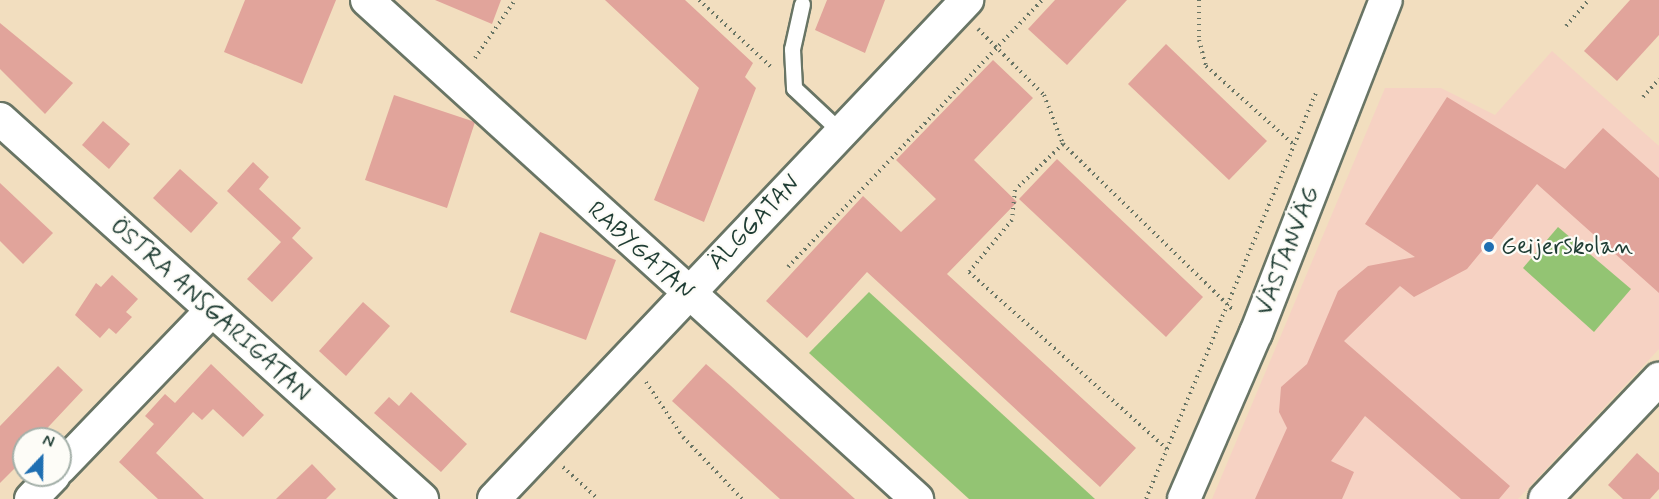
<!DOCTYPE html>
<html>
<head>
<meta charset="utf-8">
<style>
	body { margin:0 }
	#map { position:relative; width:1659px; height:499px; overflow:hidden; background:#f2debf; font-family:Mynerve,sans-serif }
	div>[style] { position:absolute }
	[style*='--x'] { left:calc(var(--x)*1px); top:calc(var(--y)*1px); width:calc(var(--w)*1px); rotate:calc(var(--a)*1deg) }
	.built>* { inset:0; background:#f6d2c3 }
	.green>* { inset:0; background:#93c473 }
	.building>* { inset:0; background:#e1a49b }
	.path>* { height:4px; margin-top:-2px; transform-origin:0; background:repeating-linear-gradient(90deg,#697565 0 1.5px,transparent 0 6px) }
	.roads { filter:drop-shadow(2px 0 #697565) drop-shadow(-2px 0 #697565) drop-shadow(0 2px #697565) drop-shadow(0 -2px #697565) }
	.lane>* { height:15px; margin:-7.5px; padding:0 7.5px; transform-origin:7.5px; border-radius:7.5px; background:#fff }
	.street>* { height:32px; margin:-16px; padding:0 16px; transform-origin:16px; border-radius:16px; background:#fff }
	.dots>* { width:16px; height:16px; translate:-50% -50%; box-sizing:border-box; border:3px solid #fdfcf7; border-radius:50% }
	span { translate:-50% -50%; white-space:nowrap; text-align:center; line-height:1.15; -webkit-text-stroke:4.5px #fdfcf7; paint-order:stroke }
	.street-label { font-size:24px; color:#1f3d34 }
	.poi-label { font-size:24px; color:#1f3d34 }
	.left { translate:0 -50%; text-align:left }
	.north { position:absolute; left:12px; top:427px; width:60px; height:60px; box-sizing:border-box; background:#fdfcf7; border:2px solid #a4b0a9; border-radius:50%; rotate:22deg; font-size:16px; font-weight:700; line-height:24px; text-align:center; color:#1f3d34 }
	.north::after { content:''; display:block; margin:auto; width:21px; height:27px; background:#1f6fb2; clip-path:polygon(50% 0,100% 100%,50% 72%,0 100%) }
</style>
</head>
<body>
<div id="map">
	<div class="built">
		<i style="clip-path:polygon(1552px 51px,1659px 146px,1659px 349px,1518px 499px,1212px 499px,1385px 88px,1441px 88px,1495px 115px)"></i>
	</div>
	<div class="green">
		<i style="clip-path:polygon(1558px 227px,1631px 289px,1594px 332px,1523px 268px)"></i>
		<i style="clip-path:polygon(869px 292px,1095px 499px,969px 499px,809px 353px)"></i>
	</div>
	<div class="building">
		<i style="clip-path:polygon(245px 0,336px 0,302px 84px,224px 52px)"></i>
		<i style="clip-path:polygon(435px 0,501px 0,492px 24px)"></i>
		<i style="clip-path:polygon(605px 0,685px 0,753px 63px,745px 77px,756px 88px,704px 222px,654px 200px,699px 88px)"></i>
		<i style="clip-path:polygon(827px 0,885px 0,865px 53px,815px 30px)"></i>
		<i style="clip-path:polygon(1055px 0,1127px 0,1067px 65px,1028px 29px)"></i>
		<i style="clip-path:polygon(1630px 0,1659px 0,1659px 35px,1617px 81px,1584px 51px)"></i>
		<i style="clip-path:polygon(0 23px,73px 83px,45px 114px,0 69px)"></i>
		<i style="clip-path:polygon(1166px 44px,1267px 141px,1229px 180px,1128px 84px)"></i>
		<i style="clip-path:polygon(993px 60px,1033px 98px,974px 160px,1017px 202px,947px 274px,1136px 448px,1100px 487px,867px 272px,807px 338px,766px 301px,863px 196px,901px 232px,936px 199px,896px 160px)"></i>
		<i style="clip-path:polygon(394px 95px,475px 122px,447px 208px,365px 180px)"></i>
		<i style="clip-path:polygon(1447px 97px,1565px 169px,1603px 128px,1659px 178px,1659px 293px,1537px 184px,1467px 269px,1414px 297px,1400px 286px,1344px 341px,1510px 486px,1499px 499px,1461px 499px,1365px 416px,1331px 461px,1354px 472px,1342px 499px,1255px 499px,1287px 428px,1279px 412px,1281px 387px,1307px 364px,1338px 291px,1368px 266px,1415px 257px,1365px 224px)"></i>
		<i style="clip-path:polygon(103px 121px,130px 144px,109px 169px,82px 145px)"></i>
		<i style="clip-path:polygon(1057px 159px,1203px 297px,1166px 337px,1019px 199px)"></i>
		<i style="clip-path:polygon(253px 162px,269px 177px,259px 189px,301px 228px,292px 238px,313px 258px,272px 302px,247px 279px,281px 242px,227px 191px)"></i>
		<i style="clip-path:polygon(180px 169px,218px 203px,191px 233px,153px 198px)"></i>
		<i style="clip-path:polygon(0 183px,53px 233px,23px 264px,0 241px)"></i>
		<i style="clip-path:polygon(540px 232px,616px 260px,586px 340px,510px 312px)"></i>
		<i style="clip-path:polygon(112px 275px,138px 299px,126px 312px,132px 317px,116px 334px,109px 328px,100px 338px,75px 315px,96px 283px,101px 287px)"></i>
		<i style="clip-path:polygon(363px 302px,390px 326px,346px 376px,319px 351px)"></i>
		<i style="clip-path:polygon(211px 364px,264px 415px,243px 437px,213px 409px,202px 420px,193px 412px,156px 453px,204px 499px,158px 499px,119px 462px,154px 424px,145px 416px,165px 394px,175px 403px)"></i>
		<i style="clip-path:polygon(706px 364px,730px 385px,855px 499px,780px 499px,672px 401px)"></i>
		<i style="clip-path:polygon(58px 366px,83px 390px,37px 439px,24px 439px,24px 459px,0 483px,0 426px)"></i>
		<i style="clip-path:polygon(411px 392px,467px 444px,441px 472px,374px 413px,389px 397px,399px 406px)"></i>
		<i style="clip-path:polygon(1637px 453px,1659px 473px,1659px 489px,1650px 499px,1623px 499px,1608px 485px)"></i>
		<i style="clip-path:polygon(312px 464px,336px 489px,326px 499px,276px 499px)"></i>
	</div>
	<div class="path">
		<i style="--x:699;--y:0;--w:98;--a:42.9"></i>
		<i style="--x:1199;--y:0;--w:40;--a:90"></i>
		<i style="--x:1199;--y:40;--w:27;--a:75"></i>
		<i style="--x:1206;--y:66;--w:118;--a:41.9"></i>
		<i style="--x:1566;--y:26;--w:35;--a:-49"></i>
		<i style="--x:978;--y:29;--w:93;--a:45"></i>
		<i style="--x:1044;--y:95;--w:53;--a:68.8"></i>
		<i style="--x:1063;--y:144;--w:239;--a:44.3"></i>
		<i style="--x:475;--y:58;--w:70;--a:-55.4"></i>
		<i style="--x:1643;--y:97;--w:24;--a:-48"></i>
		<i style="--x:1063;--y:144;--w:66;--a:136.2"></i>
		<i style="--x:1015;--y:190;--w:30;--a:96"></i>
		<i style="--x:1012;--y:220;--w:67;--a:129.6"></i>
		<i style="--x:969;--y:272;--w:266;--a:41.8"></i>
		<i style="--x:788;--y:267;--w:369;--a:-46.4"></i>
		<i style="--x:646;--y:382;--w:66;--a:56.1"></i>
		<i style="--x:683;--y:437;--w:86;--a:46.4"></i>
		<i style="--x:563;--y:467;--w:47;--a:42.4"></i>
		<i style="--x:1146;--y:499;--w:441;--a:-67.3"></i>
	</div>
	<div class="roads">
		<div class="lane">
			<i style="--x:802;--y:4;--w:46;--a:102.5"></i>
			<i style="--x:792;--y:49;--w:39;--a:87"></i>
			<i style="--x:794;--y:88;--w:64;--a:43.1"></i>
		</div>
		<div class="street">
			<i style="--x:367;--y:0;--w:743;--a:42.22"></i>
			<i style="--x:0;--y:119;--w:568;--a:42"></i>
			<i style="--x:60;--y:468;--w:216;--a:-46.1"></i>
			<i style="--x:31;--y:499;--w:33;--a:-46"></i>
			<i style="--x:494;--y:499;--w:688;--a:-46.53"></i>
			<i style="--x:1184;--y:499;--w:181;--a:-66.6"></i>
			<i style="--x:1256;--y:333;--w:357;--a:-68.7"></i>
			<i style="--x:1545;--y:499;--w:166;--a:-46.5"></i>
		</div>
	</div>
	<div class="dots">
		<i style="left:1489px;top:247px;background:#1f6fb2"></i>
	</div>
	<div class="street-label">
		<span style="left:755px;top:223px;rotate:-46deg">ÄLGGATAN</span>
		<span style="left:640px;top:251px;rotate:42deg">RABYGATAN</span>
		<span style="left:1288px;top:251px;rotate:-69deg">VÄSTANVÄG</span>
		<span style="left:210px;top:310px;rotate:42deg">ÖSTRA ANSGARIGATAN</span>
	</div>
	<div class="poi-label">
		<span class="left" style="left:1501px;top:247px">Geijerskolan</span>
	</div>
	<div class="north">N</div>
</div>
</body>
</html>
